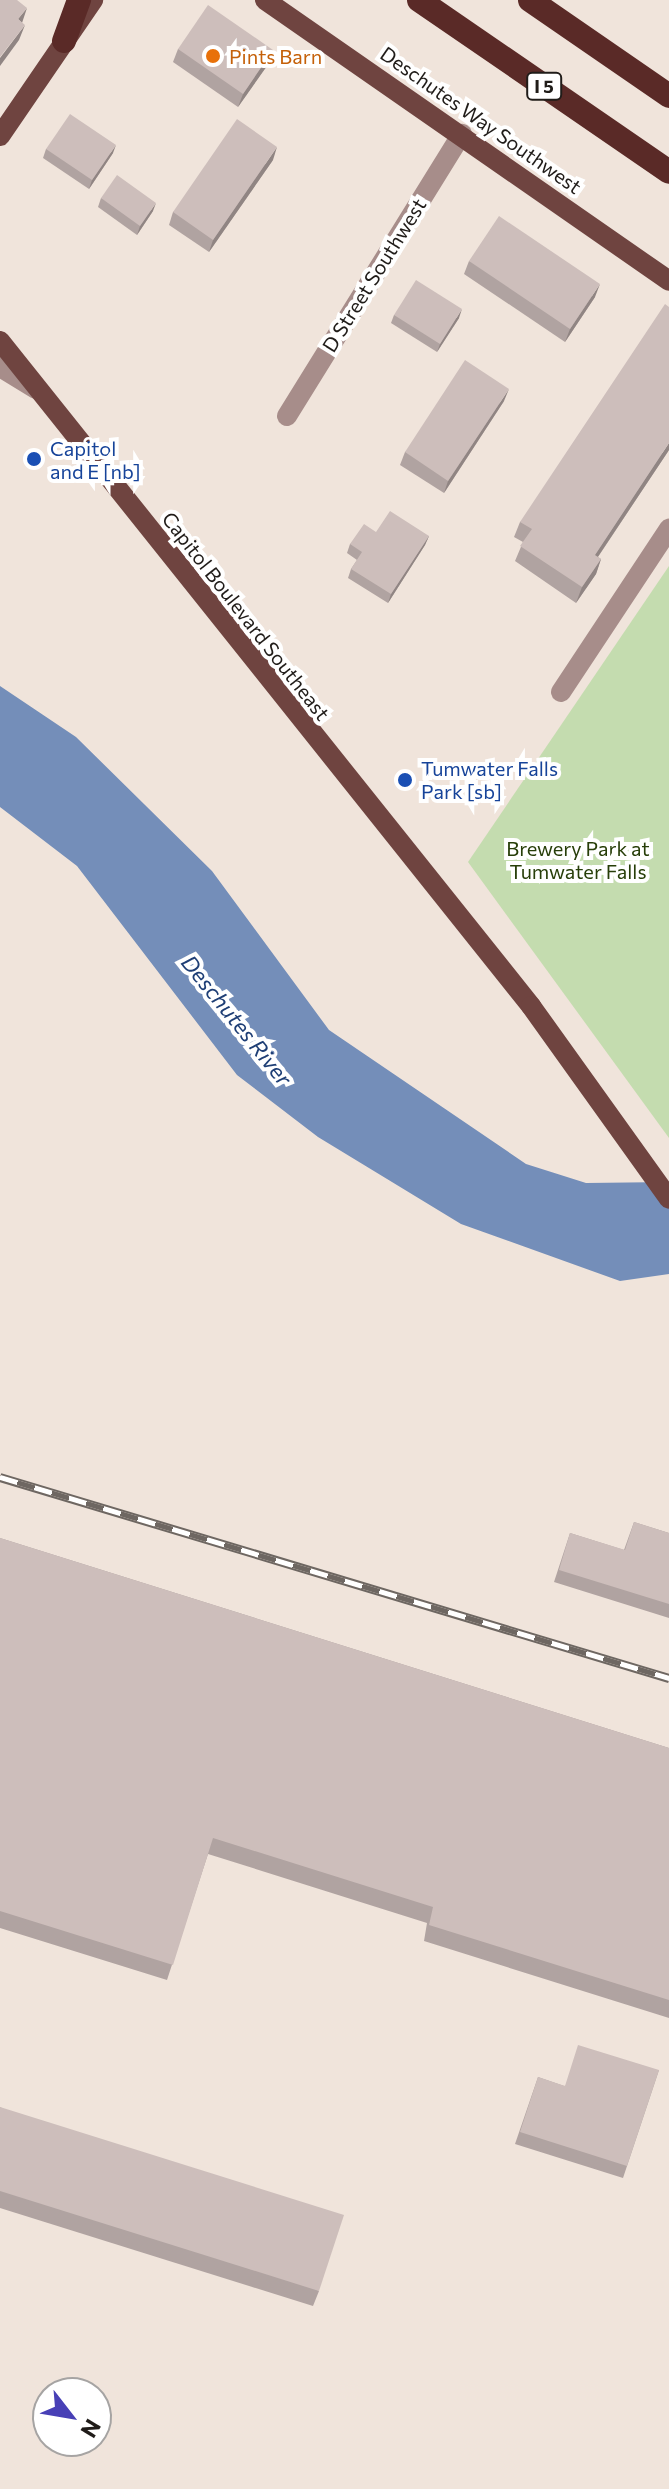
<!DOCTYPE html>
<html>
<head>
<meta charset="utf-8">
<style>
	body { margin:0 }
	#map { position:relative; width:669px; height:2489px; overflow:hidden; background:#f0e4db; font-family:Commissioner,sans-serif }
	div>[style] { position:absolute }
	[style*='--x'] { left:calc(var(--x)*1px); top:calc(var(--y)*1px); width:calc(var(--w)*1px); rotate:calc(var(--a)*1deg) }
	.green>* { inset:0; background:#c4dcaf }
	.water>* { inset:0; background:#748eb9 }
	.minor>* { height:20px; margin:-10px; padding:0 10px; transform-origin:10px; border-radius:10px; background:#a78d8a }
	.major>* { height:20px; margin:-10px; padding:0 10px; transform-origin:10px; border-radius:10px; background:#6f4440 }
	.highway>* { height:24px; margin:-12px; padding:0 12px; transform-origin:12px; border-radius:12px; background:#5a2a27 }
	.rail>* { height:9px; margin-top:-4.5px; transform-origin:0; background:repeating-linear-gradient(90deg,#fff 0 18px,#6e6762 0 36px); box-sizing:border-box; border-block:2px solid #6e6762 }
	.wall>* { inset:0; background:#b0a3a1 }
	.shaded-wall>* { inset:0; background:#908583 }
	.building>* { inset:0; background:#cdbebb }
	.dots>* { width:22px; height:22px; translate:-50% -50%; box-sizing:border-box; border:4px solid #fff; border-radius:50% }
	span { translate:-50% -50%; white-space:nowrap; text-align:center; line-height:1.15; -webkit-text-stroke:8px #fff; paint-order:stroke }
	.shield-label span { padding:2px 6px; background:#fff; border:2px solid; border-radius:6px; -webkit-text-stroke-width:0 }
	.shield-label { font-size:18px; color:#201c19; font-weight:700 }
	.food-label { font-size:20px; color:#c56008 }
	.left { translate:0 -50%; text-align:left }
	.street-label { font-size:20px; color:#201c19 }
	.transit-label { font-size:20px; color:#164399 }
	.park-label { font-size:20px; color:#273e09 }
	.water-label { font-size:22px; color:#1e3e75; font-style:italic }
	.north { position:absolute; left:32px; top:2377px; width:80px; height:80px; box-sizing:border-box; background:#fff; border:2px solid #a6a4a3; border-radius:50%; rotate:121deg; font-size:22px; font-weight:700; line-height:32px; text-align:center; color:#201c19 }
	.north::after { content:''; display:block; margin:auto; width:28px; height:36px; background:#4840b6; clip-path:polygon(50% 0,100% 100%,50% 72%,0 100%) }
</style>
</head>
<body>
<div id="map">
	<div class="green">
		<i style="clip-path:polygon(669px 566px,669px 1138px,468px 862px)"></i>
	</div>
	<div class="water">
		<i style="clip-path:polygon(0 686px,76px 737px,212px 871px,329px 1030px,526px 1164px,586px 1183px,669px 1182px,669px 1274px,620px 1281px,461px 1224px,318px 1137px,237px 1075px,77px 866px,0 807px)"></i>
	</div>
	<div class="minor">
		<i style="--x:0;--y:367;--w:42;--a:31.4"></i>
		<i style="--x:287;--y:416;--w:332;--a:-58.2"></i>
		<i style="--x:561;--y:692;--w:196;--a:-56.5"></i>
	</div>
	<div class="major">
		<i style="--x:265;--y:0;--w:492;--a:34.8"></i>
		<i style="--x:0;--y:136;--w:165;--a:-55.6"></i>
		<i style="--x:0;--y:341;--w:851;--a:51.39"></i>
		<i style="--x:531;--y:1006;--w:237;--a:54.4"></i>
	</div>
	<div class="highway">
		<i style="--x:419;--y:0;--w:303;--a:34.5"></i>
		<i style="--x:530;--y:0;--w:169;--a:34.6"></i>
		<i style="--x:64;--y:41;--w:44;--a:-69.9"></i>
	</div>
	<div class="rail">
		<i style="--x:0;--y:1477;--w:699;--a:16.72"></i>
	</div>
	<div class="wall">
		<i style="clip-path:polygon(178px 49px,269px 63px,238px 107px,173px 62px)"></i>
		<i style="clip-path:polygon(46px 149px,113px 153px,89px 189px,43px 158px)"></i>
		<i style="clip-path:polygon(273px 160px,209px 252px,169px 225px,173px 212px)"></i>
		<i style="clip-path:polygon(101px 198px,153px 211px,137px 235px,98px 207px)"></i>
		<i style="clip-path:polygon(469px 261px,595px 297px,565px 342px,464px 274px)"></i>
		<i style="clip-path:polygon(394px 315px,459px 318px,437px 352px,391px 323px)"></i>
		<i style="clip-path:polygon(504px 401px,444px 493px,400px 465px,405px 452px)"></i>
		<i style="clip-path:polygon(669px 450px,598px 557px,601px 559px,596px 574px,576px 603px,515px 561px,523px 542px,514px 537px,520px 522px)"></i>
		<i style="clip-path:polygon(376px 532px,429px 536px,425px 545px,388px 603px,348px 578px,351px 569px,357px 560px,347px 553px,350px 544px)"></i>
		<i style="clip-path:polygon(634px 1522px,669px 1533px,669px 1618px,554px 1582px,570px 1533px,624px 1550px)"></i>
		<i style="clip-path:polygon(0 1538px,669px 1748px,669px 2018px,424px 1941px,427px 1923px,208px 1854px,167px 1980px,0 1928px)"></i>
		<i style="clip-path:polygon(659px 2070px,623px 2178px,515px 2144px,538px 2077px,564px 2086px)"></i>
		<i style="clip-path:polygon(0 2107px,319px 2291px,313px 2306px,0 2208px)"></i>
	</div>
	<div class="shaded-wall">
		<i style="clip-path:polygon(27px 8px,22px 23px,18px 19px)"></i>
		<i style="clip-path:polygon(25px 25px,19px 40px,0 66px,0 58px)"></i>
		<i style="clip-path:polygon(273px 50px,269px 63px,238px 107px,243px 94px)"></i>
		<i style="clip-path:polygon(116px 145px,113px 153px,89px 189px,92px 180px)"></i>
		<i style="clip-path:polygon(277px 147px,273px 160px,209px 252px,213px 240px)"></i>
		<i style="clip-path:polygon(156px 203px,153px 211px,137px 235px,140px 226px)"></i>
		<i style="clip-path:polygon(600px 284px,595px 297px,565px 342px,570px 329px)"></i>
		<i style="clip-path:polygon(462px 309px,459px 318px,437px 352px,440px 344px)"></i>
		<i style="clip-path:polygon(509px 389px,504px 401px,444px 493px,448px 481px)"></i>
		<i style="clip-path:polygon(669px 443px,669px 450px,589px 570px,595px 555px)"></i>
		<i style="clip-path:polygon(429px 536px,425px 545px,388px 603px,391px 594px)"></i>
		<i style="clip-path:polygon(601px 559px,596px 574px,576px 603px,582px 587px)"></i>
	</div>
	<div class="building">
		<i style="clip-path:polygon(0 0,17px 0,27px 8px,18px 19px,25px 25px,0 57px)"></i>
		<i style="clip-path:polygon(208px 5px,273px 50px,243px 94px,178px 49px)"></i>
		<i style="clip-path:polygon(70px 114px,116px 145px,92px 180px,46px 149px)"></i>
		<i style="clip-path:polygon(237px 119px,277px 147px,213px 240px,173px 212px)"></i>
		<i style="clip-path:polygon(117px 175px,156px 203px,140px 226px,101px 198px)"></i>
		<i style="clip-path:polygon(499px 216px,600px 284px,570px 329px,469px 261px)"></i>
		<i style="clip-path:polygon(416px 280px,462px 309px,440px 344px,394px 315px)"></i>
		<i style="clip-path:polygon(665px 304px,669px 307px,669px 443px,595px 555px,601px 559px,582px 587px,520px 546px,532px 529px,520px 522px)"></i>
		<i style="clip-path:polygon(465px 360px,509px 389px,448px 481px,405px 452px)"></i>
		<i style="clip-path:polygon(390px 511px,429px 536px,391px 594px,351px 569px,362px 552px,350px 544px,364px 524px,376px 532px)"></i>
		<i style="clip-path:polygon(634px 1522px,669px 1533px,669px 1604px,559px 1570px,570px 1533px,625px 1550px)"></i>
		<i style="clip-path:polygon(0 1538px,669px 1748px,669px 2000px,429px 1925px,433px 1907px,213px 1838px,173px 1965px,0 1911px)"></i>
		<i style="clip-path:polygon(578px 2045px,659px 2070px,627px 2166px,520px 2132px,538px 2077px,565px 2086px)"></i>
		<i style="clip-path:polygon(0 2107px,344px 2215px,319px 2291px,0 2191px)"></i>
	</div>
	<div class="dots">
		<i style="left:213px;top:56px;background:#e8710a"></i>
		<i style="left:34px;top:459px;background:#1a4fb4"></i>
		<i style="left:405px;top:780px;background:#1a4fb4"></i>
	</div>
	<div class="shield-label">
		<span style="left:544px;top:86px">I 5</span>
	</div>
	<div class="food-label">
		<span class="left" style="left:229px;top:56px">Pints Barn</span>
	</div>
	<div class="street-label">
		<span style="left:481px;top:120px;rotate:35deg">Deschutes Way Southwest</span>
		<span style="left:374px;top:275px;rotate:-58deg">D Street Southwest</span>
		<span style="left:246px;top:616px;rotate:52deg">Capitol Boulevard Southeast</span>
	</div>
	<div class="transit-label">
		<span class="left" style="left:50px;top:460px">Capitol<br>and E [nb]</span>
		<span class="left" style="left:421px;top:780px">Tumwater Falls<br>Park [sb]</span>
	</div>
	<div class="park-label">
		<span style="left:578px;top:860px">Brewery Park at<br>Tumwater Falls</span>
	</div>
	<div class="water-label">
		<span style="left:237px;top:1020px;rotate:51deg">Deschutes River</span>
	</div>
	<div class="north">N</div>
</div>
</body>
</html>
